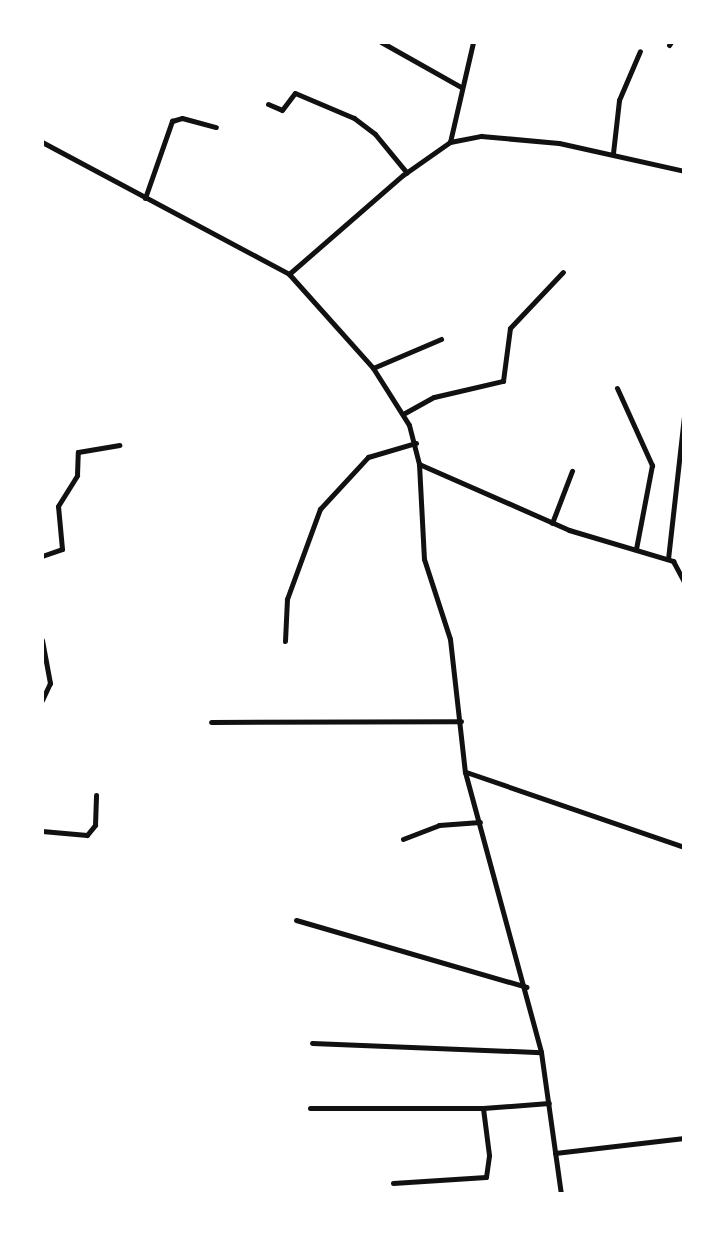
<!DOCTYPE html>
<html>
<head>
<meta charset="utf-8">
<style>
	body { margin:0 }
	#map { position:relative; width:726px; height:1236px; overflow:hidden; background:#fff; font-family:Quicksand,sans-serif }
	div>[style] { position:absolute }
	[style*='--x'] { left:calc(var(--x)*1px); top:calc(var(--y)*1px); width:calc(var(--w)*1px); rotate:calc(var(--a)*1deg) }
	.minor>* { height:5px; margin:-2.5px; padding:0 2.5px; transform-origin:2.5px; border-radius:2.5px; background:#111 }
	span { translate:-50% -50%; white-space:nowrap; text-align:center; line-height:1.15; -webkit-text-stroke:6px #fff; paint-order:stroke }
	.frame { position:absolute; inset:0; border:44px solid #fff; pointer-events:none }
</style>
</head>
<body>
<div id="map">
	<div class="minor">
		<i style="--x:381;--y:42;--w:92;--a:29.4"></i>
		<i style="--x:669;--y:45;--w:4;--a:-56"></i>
		<i style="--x:268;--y:104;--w:15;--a:23"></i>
		<i style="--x:282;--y:110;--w:21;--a:-53"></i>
		<i style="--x:295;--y:93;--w:64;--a:23"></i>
		<i style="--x:354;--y:118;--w:26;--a:37"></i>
		<i style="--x:375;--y:134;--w:50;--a:50.6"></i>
		<i style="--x:42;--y:142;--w:280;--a:28.1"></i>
		<i style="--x:289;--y:274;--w:126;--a:48.2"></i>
		<i style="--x:373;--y:368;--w:67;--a:57.7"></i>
		<i style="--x:409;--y:425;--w:40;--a:75.6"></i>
		<i style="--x:419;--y:464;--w:95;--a:87"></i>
		<i style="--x:424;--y:559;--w:84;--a:72"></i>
		<i style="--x:450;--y:639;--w:134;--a:83.6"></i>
		<i style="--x:465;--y:772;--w:290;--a:74.8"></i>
		<i style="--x:541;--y:1052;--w:143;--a:82"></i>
		<i style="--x:450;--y:142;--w:103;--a:-77"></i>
		<i style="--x:613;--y:153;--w:53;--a:-83.5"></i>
		<i style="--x:619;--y:100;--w:53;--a:-66.8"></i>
		<i style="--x:145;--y:198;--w:82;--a:-70.7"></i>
		<i style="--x:172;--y:121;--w:10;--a:-17"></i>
		<i style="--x:182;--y:118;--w:35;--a:15"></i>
		<i style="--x:289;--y:274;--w:151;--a:-41"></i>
		<i style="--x:403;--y:175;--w:57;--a:-35.1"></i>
		<i style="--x:450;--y:142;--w:32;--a:-11"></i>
		<i style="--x:481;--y:136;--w:78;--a:5.1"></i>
		<i style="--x:559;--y:143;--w:128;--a:12.6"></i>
		<i style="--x:373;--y:368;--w:74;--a:-23.1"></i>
		<i style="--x:617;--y:388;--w:85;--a:65.6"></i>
		<i style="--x:652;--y:465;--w:86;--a:100.8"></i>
		<i style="--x:403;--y:414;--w:35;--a:-29"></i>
		<i style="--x:434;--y:397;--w:71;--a:-13.1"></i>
		<i style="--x:503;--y:381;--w:53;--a:-82.5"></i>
		<i style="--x:510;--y:328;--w:77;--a:-46.6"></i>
		<i style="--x:419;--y:464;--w:164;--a:23.7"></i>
		<i style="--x:569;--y:530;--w:109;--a:16.6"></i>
		<i style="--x:673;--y:561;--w:24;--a:62"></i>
		<i style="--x:552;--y:523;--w:56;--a:-69"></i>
		<i style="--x:42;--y:556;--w:21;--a:-19"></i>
		<i style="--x:62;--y:549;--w:43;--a:-95.3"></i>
		<i style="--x:58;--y:506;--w:36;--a:-58"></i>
		<i style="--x:77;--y:475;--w:23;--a:-88"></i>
		<i style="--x:78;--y:452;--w:42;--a:-9.7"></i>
		<i style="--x:668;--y:559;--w:143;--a:-83.6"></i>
		<i style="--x:42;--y:640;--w:44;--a:79.5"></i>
		<i style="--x:50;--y:683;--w:19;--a:115"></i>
		<i style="--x:285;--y:641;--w:42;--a:-87.3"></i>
		<i style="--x:287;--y:599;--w:96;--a:-69.9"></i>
		<i style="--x:320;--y:509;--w:71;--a:-47.3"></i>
		<i style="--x:368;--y:457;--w:50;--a:-16.3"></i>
		<i style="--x:211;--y:722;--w:250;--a:-0.2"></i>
		<i style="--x:466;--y:772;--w:231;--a:19"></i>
		<i style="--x:42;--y:831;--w:45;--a:5.1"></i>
		<i style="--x:87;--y:835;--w:13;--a:-51"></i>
		<i style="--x:95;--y:825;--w:30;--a:-88"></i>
		<i style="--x:403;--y:839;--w:39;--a:-21"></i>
		<i style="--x:439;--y:825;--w:41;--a:-4.2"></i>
		<i style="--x:684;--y:858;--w:13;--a:90"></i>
		<i style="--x:296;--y:920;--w:240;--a:16.2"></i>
		<i style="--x:312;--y:1043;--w:229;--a:2.3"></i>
		<i style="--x:310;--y:1108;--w:173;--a:0"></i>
		<i style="--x:483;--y:1108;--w:66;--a:-4.3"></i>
		<i style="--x:555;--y:1153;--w:130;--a:-6.6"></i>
		<i style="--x:393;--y:1183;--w:93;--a:-3.7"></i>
		<i style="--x:486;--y:1177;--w:22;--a:-82"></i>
		<i style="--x:489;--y:1155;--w:47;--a:-97.3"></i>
	</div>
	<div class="frame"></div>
</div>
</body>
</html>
